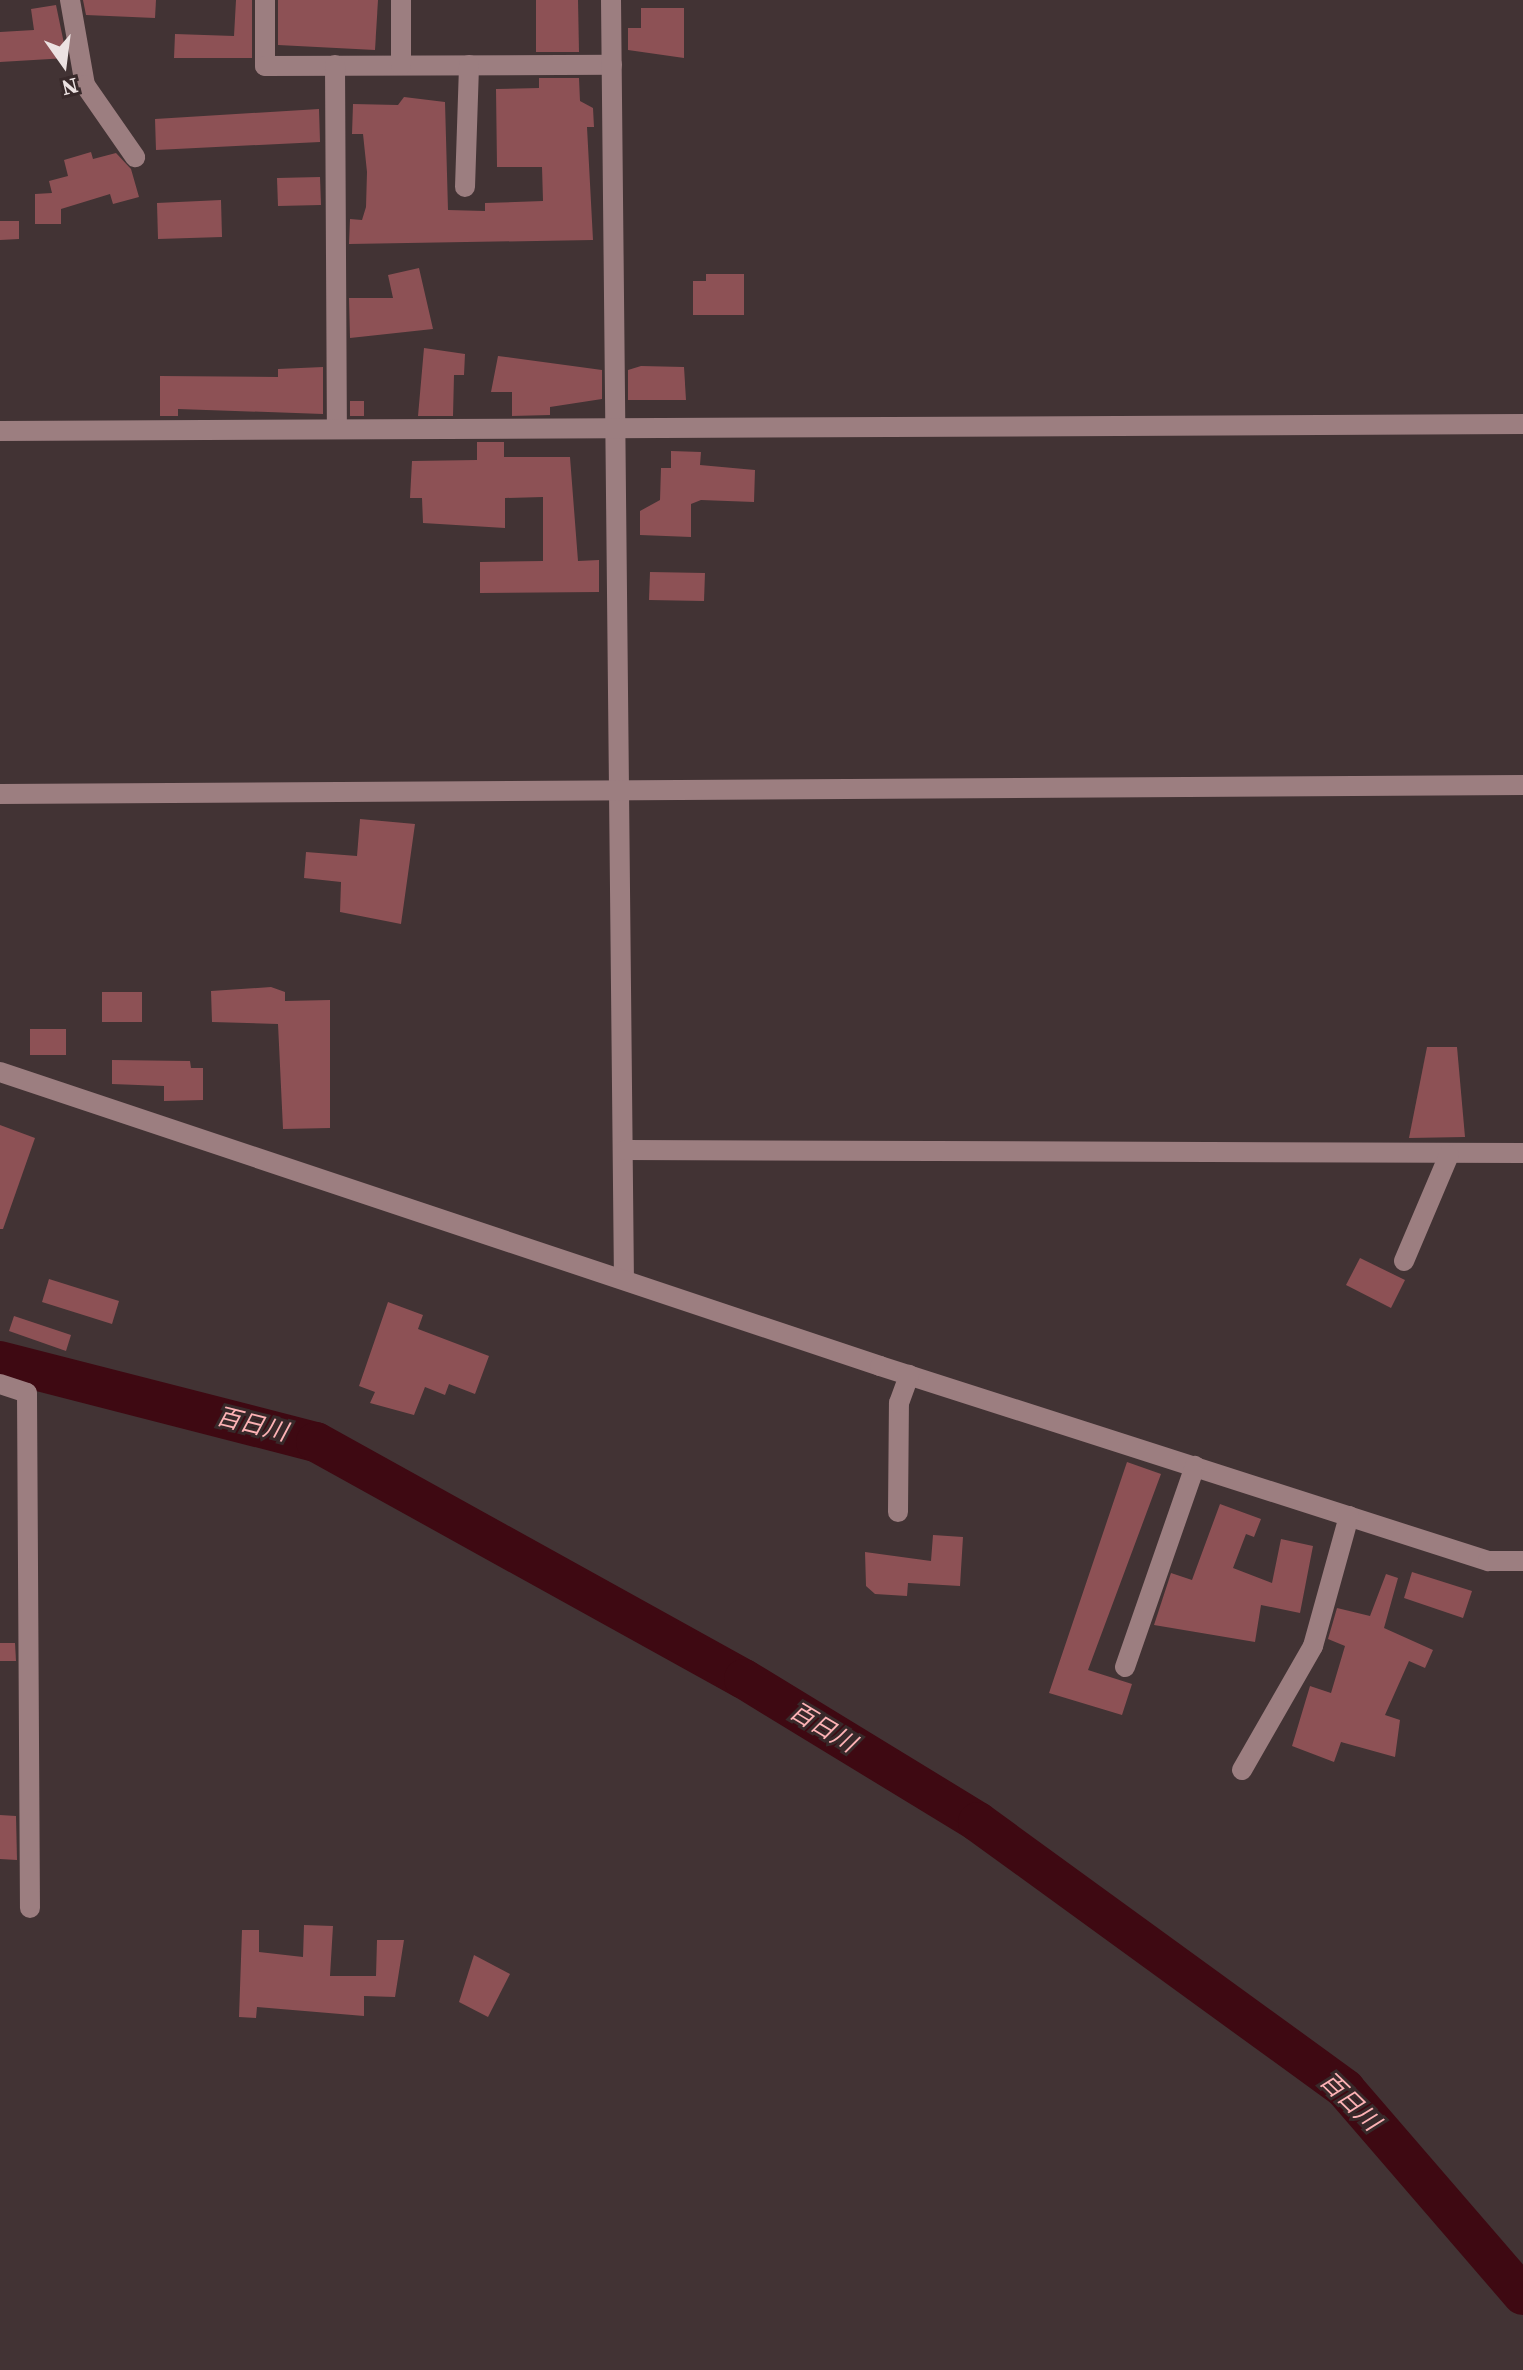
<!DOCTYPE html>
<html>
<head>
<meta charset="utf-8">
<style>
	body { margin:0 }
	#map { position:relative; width:1523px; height:2370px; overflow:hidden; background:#423334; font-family:"Source Serif 4","Noto Sans JP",serif }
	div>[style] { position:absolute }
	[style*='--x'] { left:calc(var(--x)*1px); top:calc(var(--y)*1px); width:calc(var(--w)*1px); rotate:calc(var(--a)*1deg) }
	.river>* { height:40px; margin:-20px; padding:0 20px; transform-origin:20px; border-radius:20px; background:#3e0912 }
	.building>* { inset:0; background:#8d5155 }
	.minor>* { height:20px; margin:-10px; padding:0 10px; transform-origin:10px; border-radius:10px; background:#9c7e80 }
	span { translate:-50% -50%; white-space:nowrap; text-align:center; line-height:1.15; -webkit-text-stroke:6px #38292a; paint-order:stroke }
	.water-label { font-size:24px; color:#fdb2b5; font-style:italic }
	.north { position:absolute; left:24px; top:24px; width:80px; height:80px; -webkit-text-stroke:6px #38292a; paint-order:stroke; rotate:166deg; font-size:22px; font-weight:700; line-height:32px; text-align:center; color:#ece2e2 }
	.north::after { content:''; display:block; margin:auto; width:28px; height:36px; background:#ece2e2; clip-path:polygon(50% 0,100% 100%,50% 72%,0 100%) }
</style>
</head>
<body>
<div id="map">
	<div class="river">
		<i style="--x:0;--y:1361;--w:326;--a:14.4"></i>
		<i style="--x:316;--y:1442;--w:489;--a:29"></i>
		<i style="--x:744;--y:1679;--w:274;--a:31.4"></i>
		<i style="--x:978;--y:1822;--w:454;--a:36"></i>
		<i style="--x:1345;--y:2089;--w:272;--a:49.2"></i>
	</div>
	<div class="building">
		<i style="clip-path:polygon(83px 0,156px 0,155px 18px,86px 15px)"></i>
		<i style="clip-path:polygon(236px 0,252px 0,252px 58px,174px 58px,175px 34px,234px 36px)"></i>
		<i style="clip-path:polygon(278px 0,378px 0,375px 50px,278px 45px)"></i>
		<i style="clip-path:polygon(536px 0,578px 0,579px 52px,536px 52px)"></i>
		<i style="clip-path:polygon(56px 5px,67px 58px,0 62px,0 32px,34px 30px,31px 9px)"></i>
		<i style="clip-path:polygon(641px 8px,684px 8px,684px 58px,628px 50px,628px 28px,641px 28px)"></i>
		<i style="clip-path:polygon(539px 78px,579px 78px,580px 101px,593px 108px,594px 127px,587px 127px,593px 240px,349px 244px,350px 219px,362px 220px,366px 207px,367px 172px,363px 134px,352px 134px,353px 104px,398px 105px,404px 97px,445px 102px,448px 210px,485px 211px,485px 203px,543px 201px,542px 167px,497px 167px,496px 89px,539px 88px)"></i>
		<i style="clip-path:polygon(319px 109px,320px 142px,156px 150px,155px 119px)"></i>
		<i style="clip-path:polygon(91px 152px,93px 159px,116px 153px,131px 169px,139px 197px,113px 204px,110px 194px,61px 209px,61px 224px,35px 224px,35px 194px,52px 193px,49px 181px,68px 176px,64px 160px)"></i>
		<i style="clip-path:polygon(320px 177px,321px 205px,278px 206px,277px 178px)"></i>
		<i style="clip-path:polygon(221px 200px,222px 237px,158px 239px,157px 203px)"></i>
		<i style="clip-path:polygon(0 221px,19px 221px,19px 239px,0 240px)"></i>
		<i style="clip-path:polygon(419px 268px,433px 329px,350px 338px,349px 298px,393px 298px,388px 275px)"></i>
		<i style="clip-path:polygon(706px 274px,744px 274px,744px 315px,693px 315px,693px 281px,706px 281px)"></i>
		<i style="clip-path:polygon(424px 348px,465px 354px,464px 375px,454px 375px,453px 416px,418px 416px)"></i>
		<i style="clip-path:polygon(498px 356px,602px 370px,602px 399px,550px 407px,550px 415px,512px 416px,512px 392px,491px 392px)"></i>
		<i style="clip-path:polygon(641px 366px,684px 367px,686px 400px,628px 400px,628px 370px)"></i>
		<i style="clip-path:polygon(323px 367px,323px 414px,178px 409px,178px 416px,160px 416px,160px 376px,278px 377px,278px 369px)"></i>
		<i style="clip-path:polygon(350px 401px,364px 401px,364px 416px,350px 416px)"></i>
		<i style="clip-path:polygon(477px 442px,504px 442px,504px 457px,570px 457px,578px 561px,599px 560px,599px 592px,480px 593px,480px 562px,543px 561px,543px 497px,505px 498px,505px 528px,423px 523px,422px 498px,410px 498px,412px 461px,477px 460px)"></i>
		<i style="clip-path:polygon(671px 451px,701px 452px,700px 465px,755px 470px,754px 502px,701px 500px,691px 504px,691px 537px,640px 535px,640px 511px,660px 500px,661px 468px,671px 468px)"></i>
		<i style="clip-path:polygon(650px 572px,705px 573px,704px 601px,649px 600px)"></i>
		<i style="clip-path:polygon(360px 819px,415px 824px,401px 924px,340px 912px,341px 882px,304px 878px,306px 852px,357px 856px)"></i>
		<i style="clip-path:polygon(271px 987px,285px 992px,285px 1001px,330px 1000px,330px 1128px,283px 1129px,278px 1024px,212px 1022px,211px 991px)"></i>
		<i style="clip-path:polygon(102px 992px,142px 992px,142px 1022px,102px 1022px)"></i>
		<i style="clip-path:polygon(30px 1029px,66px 1029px,66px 1055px,30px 1055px)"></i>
		<i style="clip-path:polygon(1427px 1047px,1457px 1047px,1465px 1137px,1409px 1138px)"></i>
		<i style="clip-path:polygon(112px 1060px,190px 1061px,191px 1068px,203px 1068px,203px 1100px,164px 1101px,164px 1086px,112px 1084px)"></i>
		<i style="clip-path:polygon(0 1125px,35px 1138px,3px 1229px,0 1229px)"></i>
		<i style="clip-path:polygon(1360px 1258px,1405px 1280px,1391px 1308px,1346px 1285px)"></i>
		<i style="clip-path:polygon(49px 1279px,119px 1301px,112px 1324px,42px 1302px)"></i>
		<i style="clip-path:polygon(388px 1302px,423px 1315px,418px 1329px,489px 1356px,475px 1394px,449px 1384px,445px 1395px,425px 1387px,414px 1415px,370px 1403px,375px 1392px,359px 1386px)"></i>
		<i style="clip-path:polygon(14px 1316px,71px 1335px,66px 1351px,9px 1331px)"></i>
		<i style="clip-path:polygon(1127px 1462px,1161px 1474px,1088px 1670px,1132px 1684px,1122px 1715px,1049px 1693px)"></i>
		<i style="clip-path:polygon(1220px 1504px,1261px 1519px,1254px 1537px,1246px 1534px,1233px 1568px,1272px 1583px,1281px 1539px,1313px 1546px,1300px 1613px,1261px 1605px,1255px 1642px,1154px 1625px,1171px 1573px,1192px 1580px)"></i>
		<i style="clip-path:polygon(933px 1535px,963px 1537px,960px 1586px,908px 1583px,907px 1596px,875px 1594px,866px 1586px,865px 1552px,931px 1561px)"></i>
		<i style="clip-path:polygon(1412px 1572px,1472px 1591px,1463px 1618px,1404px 1598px)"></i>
		<i style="clip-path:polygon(1386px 1574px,1398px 1578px,1384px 1628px,1433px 1650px,1425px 1668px,1409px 1661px,1385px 1715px,1400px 1720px,1395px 1757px,1341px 1742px,1334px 1762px,1292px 1746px,1310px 1686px,1331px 1693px,1345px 1646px,1328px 1639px,1337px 1608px,1370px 1616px)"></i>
		<i style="clip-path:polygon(0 1643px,15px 1643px,16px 1661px,0 1661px)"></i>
		<i style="clip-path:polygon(0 1815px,16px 1816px,17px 1860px,0 1859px)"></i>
		<i style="clip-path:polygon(304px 1925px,333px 1926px,330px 1976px,376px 1976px,377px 1940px,404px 1940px,395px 1997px,364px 1996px,364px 2016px,257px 2007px,256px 2018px,239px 2017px,242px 1930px,259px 1930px,259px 1952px,303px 1957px)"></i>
		<i style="clip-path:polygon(474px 1955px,510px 1974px,488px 2017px,459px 2002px)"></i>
	</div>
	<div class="minor">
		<i style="--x:70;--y:0;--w:86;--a:80"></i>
		<i style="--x:85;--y:85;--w:88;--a:55.2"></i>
		<i style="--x:265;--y:0;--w:66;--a:90"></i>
		<i style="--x:265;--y:66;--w:347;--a:-0.2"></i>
		<i style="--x:401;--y:0;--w:65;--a:90"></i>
		<i style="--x:611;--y:0;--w:1275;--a:89.42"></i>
		<i style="--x:335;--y:65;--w:364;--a:89.7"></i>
		<i style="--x:465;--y:187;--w:122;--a:-88.1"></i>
		<i style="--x:0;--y:431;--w:1523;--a:-0.26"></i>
		<i style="--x:0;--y:794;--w:1523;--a:-0.34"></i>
		<i style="--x:0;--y:1072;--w:928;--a:18.47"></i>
		<i style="--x:880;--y:1366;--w:639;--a:17.78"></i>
		<i style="--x:1488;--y:1561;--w:35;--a:0"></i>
		<i style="--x:625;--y:1150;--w:898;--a:0.19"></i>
		<i style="--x:1404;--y:1261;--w:115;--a:-67"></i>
		<i style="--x:0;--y:1384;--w:28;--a:18"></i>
		<i style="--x:27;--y:1393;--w:515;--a:89.67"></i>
		<i style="--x:898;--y:1512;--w:109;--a:-89.5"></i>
		<i style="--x:899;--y:1403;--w:30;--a:-70"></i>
		<i style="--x:1125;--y:1667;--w:213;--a:-70.8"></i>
		<i style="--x:1242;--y:1770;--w:143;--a:-60.2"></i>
		<i style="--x:1313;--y:1646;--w:135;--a:-74.5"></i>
	</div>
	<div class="water-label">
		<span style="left:252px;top:1424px;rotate:14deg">百日川</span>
		<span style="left:823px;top:1727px;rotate:31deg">百日川</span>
		<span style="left:1350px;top:2101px;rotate:44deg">百日川</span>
	</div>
	<div class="north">N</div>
</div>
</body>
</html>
